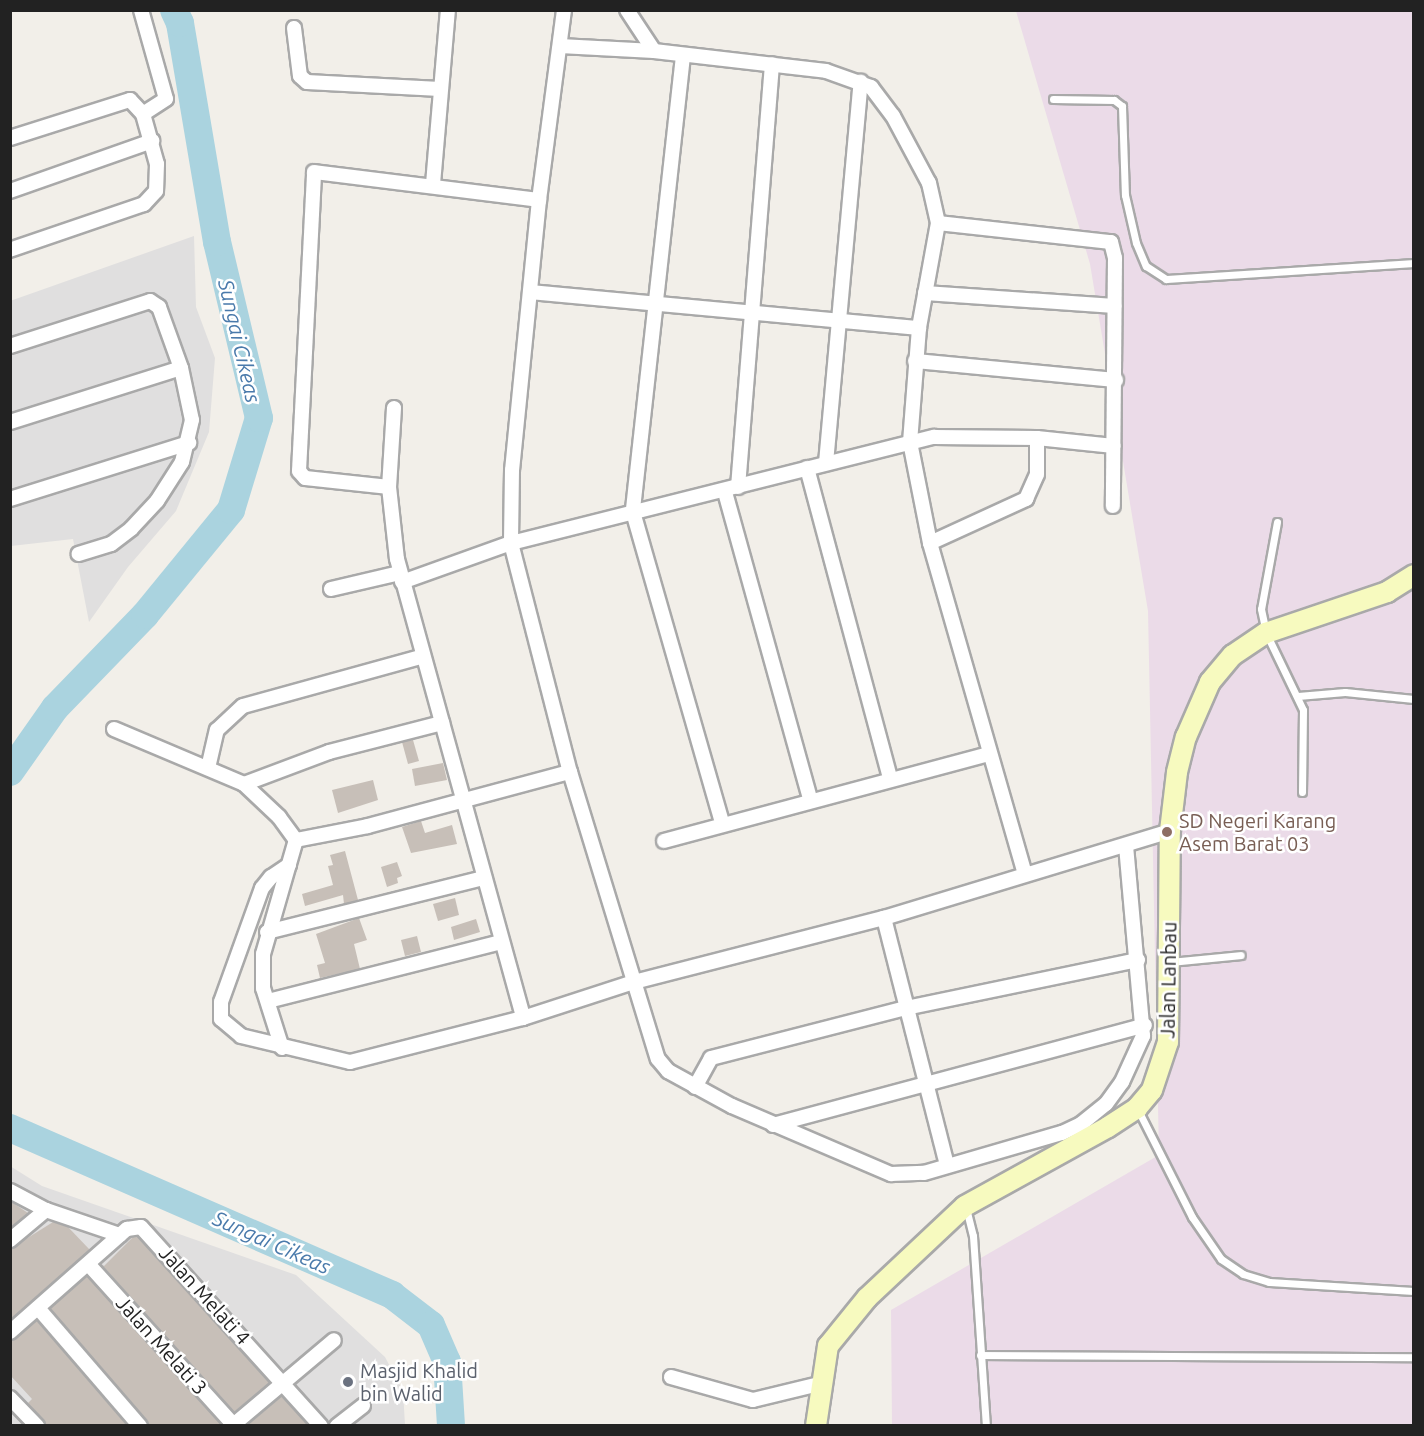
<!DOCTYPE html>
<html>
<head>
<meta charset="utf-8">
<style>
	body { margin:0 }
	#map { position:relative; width:1424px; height:1436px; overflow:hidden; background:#f2efe9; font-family:Ubuntu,sans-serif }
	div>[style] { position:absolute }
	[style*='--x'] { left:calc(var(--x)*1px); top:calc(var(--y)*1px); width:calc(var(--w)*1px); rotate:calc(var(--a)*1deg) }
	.residential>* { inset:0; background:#e0dfdf }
	.industrial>* { inset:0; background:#ebdbe8 }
	.river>* { height:28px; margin:-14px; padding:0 14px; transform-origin:14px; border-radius:14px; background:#aad3df }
	.building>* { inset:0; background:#c7bfb8 }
	.roads { filter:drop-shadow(2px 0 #a9a9a9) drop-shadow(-2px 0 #a9a9a9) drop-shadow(0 2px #a9a9a9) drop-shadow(0 -2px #a9a9a9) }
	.lane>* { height:7px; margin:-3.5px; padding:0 3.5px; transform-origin:3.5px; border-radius:3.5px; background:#fff }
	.street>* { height:14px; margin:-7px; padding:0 7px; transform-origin:7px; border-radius:7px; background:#fff }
	.secondary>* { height:20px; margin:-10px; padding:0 10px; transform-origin:10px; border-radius:10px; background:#f7fabf }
	.dots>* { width:16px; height:16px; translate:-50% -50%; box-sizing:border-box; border:3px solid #fff; border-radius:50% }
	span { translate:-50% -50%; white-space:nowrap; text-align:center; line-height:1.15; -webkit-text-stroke:5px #fff; paint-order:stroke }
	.education-label { font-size:20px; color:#785e54 }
	.left { translate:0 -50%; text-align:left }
	.street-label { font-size:20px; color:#222 }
	.worship-label { font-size:20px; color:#5b616d }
	.water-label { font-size:21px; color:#4a7aab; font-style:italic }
	.frame { position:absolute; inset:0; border:12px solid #222; pointer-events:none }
</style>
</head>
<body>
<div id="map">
	<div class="residential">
		<i style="clip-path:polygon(194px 236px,196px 307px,215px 358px,209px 432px,176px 511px,128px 567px,89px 622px,73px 539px,11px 546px,10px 301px)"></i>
		<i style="clip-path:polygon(10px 1166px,42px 1186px,296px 1275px,385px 1357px,403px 1391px,405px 1425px,11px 1425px)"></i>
	</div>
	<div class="industrial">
		<i style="clip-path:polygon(1016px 11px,1413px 11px,1413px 1425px,892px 1425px,891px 1310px,1159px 1155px,1148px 611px,1090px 264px)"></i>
	</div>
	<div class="river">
		<i style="--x:10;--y:772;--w:78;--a:-54.9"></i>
		<i style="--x:55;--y:708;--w:129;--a:-45.9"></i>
		<i style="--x:145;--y:615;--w:136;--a:-50.7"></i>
		<i style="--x:231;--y:510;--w:96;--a:-73.1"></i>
		<i style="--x:259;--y:418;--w:181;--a:-103.4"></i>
		<i style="--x:217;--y:242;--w:222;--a:-99.6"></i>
		<i style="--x:180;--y:23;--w:14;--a:-115"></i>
		<i style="--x:10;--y:1128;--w:417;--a:23.6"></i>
		<i style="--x:392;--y:1295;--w:49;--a:37.6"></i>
		<i style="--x:431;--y:1325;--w:40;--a:66.6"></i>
		<i style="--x:447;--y:1362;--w:64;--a:86.4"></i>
	</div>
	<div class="building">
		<i style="clip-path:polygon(413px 740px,419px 761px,408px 764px,402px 742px)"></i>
		<i style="clip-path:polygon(443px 763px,447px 780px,415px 786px,412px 769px)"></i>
		<i style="clip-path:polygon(373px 780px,378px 800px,338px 813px,332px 790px)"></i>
		<i style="clip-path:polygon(421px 821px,425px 833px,452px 825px,457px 844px,411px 853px,402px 827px)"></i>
		<i style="clip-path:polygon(345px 851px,358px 900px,344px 904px,343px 895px,305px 906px,302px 894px,333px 885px,328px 866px,333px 865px,330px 855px)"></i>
		<i style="clip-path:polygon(397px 862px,402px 876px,397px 878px,398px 883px,387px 887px,381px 867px)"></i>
		<i style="clip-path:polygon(455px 898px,459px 915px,438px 921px,433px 904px)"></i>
		<i style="clip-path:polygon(359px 918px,367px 940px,354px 944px,360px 969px,320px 978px,317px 965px,325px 963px,316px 934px)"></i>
		<i style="clip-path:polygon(476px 919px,480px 932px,454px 940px,451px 927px)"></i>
		<i style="clip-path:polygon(417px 936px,421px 952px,405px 956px,401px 940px)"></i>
		<i style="clip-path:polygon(10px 1201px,28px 1213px,10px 1228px)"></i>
		<i style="clip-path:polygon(53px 1222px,68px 1227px,90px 1250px,10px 1320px,10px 1249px)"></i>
		<i style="clip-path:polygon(133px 1237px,138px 1237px,270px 1383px,234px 1412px,101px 1264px,104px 1266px)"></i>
		<i style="clip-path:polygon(87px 1276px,222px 1425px,149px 1425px,50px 1308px)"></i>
		<i style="clip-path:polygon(37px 1320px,128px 1425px,46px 1425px,28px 1403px,32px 1399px,10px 1375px,10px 1341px)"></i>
		<i style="clip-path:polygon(282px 1396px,308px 1425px,247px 1425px)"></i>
	</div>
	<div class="roads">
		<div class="lane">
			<i style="--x:1053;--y:99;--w:61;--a:0.9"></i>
			<i style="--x:1114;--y:100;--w:10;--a:37"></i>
			<i style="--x:1122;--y:106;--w:89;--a:88.1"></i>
			<i style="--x:1125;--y:195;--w:49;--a:77.1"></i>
			<i style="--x:1136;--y:243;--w:25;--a:67"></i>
			<i style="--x:1146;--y:266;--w:24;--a:33"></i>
			<i style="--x:1166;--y:279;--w:249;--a:-3.7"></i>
			<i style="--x:1277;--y:522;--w:88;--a:100.4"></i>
			<i style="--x:1261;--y:609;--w:25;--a:78"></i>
			<i style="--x:1266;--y:633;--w:85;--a:64.3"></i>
			<i style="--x:1303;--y:710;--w:82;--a:90.7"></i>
			<i style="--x:1298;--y:696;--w:47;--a:-4.9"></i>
			<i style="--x:1345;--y:692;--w:69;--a:5.8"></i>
			<i style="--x:1171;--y:962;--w:70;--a:-5.7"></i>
			<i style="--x:1138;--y:1110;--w:120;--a:63.2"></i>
			<i style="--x:1192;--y:1217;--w:51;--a:55.4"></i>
			<i style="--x:1221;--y:1259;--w:27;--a:34"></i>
			<i style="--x:1243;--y:1274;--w:27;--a:17"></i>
			<i style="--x:1269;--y:1282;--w:145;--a:3.6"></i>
			<i style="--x:966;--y:1208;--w:29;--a:76"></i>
			<i style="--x:973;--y:1236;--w:190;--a:86.1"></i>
			<i style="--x:980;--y:1355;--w:434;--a:0.3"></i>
		</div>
		<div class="street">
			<i style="--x:141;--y:10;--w:92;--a:74.3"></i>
			<i style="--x:166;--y:99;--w:27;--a:147"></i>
			<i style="--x:564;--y:10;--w:192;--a:97.5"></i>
			<i style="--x:539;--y:200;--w:271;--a:95.7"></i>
			<i style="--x:512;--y:470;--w:73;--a:90.8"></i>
			<i style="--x:511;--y:543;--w:236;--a:75.6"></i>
			<i style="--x:570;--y:772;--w:300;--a:73"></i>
			<i style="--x:658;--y:1059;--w:16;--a:50"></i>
			<i style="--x:668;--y:1071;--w:73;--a:28.7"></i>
			<i style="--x:732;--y:1106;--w:173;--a:23.2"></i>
			<i style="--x:891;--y:1174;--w:33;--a:-2"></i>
			<i style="--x:924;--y:1173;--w:144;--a:-16.2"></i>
			<i style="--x:1062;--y:1133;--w:21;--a:-25"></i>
			<i style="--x:1081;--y:1124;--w:32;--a:-39"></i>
			<i style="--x:1106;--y:1104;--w:27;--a:-54"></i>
			<i style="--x:1122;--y:1082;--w:51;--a:-65.5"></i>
			<i style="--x:1143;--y:1036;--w:191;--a:-95.1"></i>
			<i style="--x:627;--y:10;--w:49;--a:56.6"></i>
			<i style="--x:294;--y:28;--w:48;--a:82.9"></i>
			<i style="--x:300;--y:76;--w:9;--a:41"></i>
			<i style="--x:307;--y:82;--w:133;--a:3"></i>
			<i style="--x:560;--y:46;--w:94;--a:3"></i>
			<i style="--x:654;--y:51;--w:173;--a:6.6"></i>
			<i style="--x:826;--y:71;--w:48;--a:19.6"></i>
			<i style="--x:871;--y:87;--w:36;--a:53"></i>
			<i style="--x:893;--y:116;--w:76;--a:61.8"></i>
			<i style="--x:929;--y:183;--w:41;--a:77.3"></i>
			<i style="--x:938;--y:223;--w:107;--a:100.3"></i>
			<i style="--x:919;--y:328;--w:114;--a:94.5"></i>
			<i style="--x:910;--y:442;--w:103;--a:78.8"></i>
			<i style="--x:930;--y:543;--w:344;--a:74"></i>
			<i style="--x:683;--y:56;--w:459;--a:96.3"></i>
			<i style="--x:633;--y:512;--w:323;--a:74"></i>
			<i style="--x:10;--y:138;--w:126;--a:-17.6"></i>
			<i style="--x:130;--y:100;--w:19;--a:47"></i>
			<i style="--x:143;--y:114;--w:52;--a:74.4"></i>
			<i style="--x:157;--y:164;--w:27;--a:92"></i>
			<i style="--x:156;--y:191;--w:18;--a:133"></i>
			<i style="--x:144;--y:204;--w:142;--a:161.1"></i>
			<i style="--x:433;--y:184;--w:175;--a:-85.1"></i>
			<i style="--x:10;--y:191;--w:151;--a:-19.4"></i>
			<i style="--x:938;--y:223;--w:174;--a:6.3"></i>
			<i style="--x:1111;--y:242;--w:16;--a:76"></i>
			<i style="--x:1115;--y:258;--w:248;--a:90.5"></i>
			<i style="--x:530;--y:292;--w:391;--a:5.3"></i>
			<i style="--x:925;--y:293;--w:190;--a:3.9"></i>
			<i style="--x:10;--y:346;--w:147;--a:-17.8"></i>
			<i style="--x:150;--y:301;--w:11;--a:34"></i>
			<i style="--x:159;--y:307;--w:65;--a:70.2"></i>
			<i style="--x:181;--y:368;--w:53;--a:78.1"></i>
			<i style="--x:192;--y:420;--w:43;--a:103.4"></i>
			<i style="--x:182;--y:462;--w:46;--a:122.7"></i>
			<i style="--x:157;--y:501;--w:38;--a:133"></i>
			<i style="--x:131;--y:529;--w:25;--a:143"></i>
			<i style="--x:111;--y:544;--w:34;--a:163"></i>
			<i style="--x:915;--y:361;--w:202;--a:5.4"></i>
			<i style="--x:394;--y:408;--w:79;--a:93.6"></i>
			<i style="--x:389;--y:487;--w:72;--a:83.7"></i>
			<i style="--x:397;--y:559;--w:476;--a:74.6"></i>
			<i style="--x:10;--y:422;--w:179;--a:-17.5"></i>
			<i style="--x:826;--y:463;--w:383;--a:-84.8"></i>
			<i style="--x:807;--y:468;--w:320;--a:75"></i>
			<i style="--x:389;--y:487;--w:84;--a:-173.9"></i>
			<i style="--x:305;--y:478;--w:9;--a:-131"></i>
			<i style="--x:299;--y:471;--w:299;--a:-87.1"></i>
			<i style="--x:314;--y:172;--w:227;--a:7.1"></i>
			<i style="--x:738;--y:487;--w:424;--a:-85.4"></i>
			<i style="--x:725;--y:492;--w:319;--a:74.5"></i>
			<i style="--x:10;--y:499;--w:188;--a:-17.4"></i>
			<i style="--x:930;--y:543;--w:106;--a:-24.6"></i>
			<i style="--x:1026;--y:499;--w:27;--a:-66"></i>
			<i style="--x:1037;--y:474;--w:36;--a:-90"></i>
			<i style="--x:402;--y:582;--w:116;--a:-19.7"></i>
			<i style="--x:511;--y:543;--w:436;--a:-14.1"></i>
			<i style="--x:934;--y:437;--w:103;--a:0.6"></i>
			<i style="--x:1037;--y:438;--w:77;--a:5.9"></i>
			<i style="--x:331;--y:589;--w:71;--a:-13.1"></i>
			<i style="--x:114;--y:729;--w:141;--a:22.9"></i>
			<i style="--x:244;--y:784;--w:48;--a:43.3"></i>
			<i style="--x:279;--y:817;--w:29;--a:54"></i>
			<i style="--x:208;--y:768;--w:39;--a:-77"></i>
			<i style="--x:217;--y:730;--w:35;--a:-43"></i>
			<i style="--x:243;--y:706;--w:185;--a:-15.4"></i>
			<i style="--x:244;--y:784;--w:91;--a:-20.6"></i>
			<i style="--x:329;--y:752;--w:117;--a:-14.4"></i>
			<i style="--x:296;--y:840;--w:73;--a:-11"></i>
			<i style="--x:368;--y:826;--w:209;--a:-15"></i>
			<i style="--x:664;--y:841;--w:335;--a:-15"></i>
			<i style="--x:289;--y:865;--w:22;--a:146"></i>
			<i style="--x:271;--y:877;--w:14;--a:129"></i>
			<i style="--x:262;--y:888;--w:121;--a:109.8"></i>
			<i style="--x:221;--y:1002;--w:17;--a:90"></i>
			<i style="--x:221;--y:1019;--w:26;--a:40"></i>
			<i style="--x:241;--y:1036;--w:112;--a:13.4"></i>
			<i style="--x:350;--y:1062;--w:179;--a:-14.3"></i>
			<i style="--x:523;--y:1018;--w:117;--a:-18"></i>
			<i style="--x:634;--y:982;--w:258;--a:-14.4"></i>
			<i style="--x:884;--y:918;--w:299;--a:-16.9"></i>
			<i style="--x:884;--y:918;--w:255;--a:75.7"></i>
			<i style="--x:267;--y:932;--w:224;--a:-14"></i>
			<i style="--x:268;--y:1001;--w:240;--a:-14.2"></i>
			<i style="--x:282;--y:1048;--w:63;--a:-107.6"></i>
			<i style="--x:263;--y:988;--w:34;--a:-90"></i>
			<i style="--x:263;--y:954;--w:119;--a:-73.9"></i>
			<i style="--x:695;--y:1087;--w:33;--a:-61"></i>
			<i style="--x:711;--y:1058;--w:201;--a:-14.4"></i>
			<i style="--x:906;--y:1008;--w:237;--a:-11.7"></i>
			<i style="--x:773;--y:1125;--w:385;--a:-15"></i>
			<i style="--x:10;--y:1191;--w:41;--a:27.8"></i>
			<i style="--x:46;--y:1210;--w:78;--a:18.7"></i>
			<i style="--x:10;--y:1240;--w:47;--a:-39.8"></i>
			<i style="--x:90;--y:1266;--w:213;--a:47.9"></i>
			<i style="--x:38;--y:1308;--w:156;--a:49.2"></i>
			<i style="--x:10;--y:1332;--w:156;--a:-41.4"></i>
			<i style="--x:127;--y:1229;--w:14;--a:-8"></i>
			<i style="--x:141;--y:1227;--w:268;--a:47.9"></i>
			<i style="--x:671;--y:1377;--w:85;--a:15.7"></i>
			<i style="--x:753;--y:1400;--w:68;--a:-13.6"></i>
			<i style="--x:10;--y:1398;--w:39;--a:46"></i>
			<i style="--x:232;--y:1426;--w:133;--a:-40.1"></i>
			<i style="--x:337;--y:1426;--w:33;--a:-38"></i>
		</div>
		<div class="secondary">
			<i style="--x:816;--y:1426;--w:81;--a:-81.5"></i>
			<i style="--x:828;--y:1346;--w:62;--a:-50.9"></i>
			<i style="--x:867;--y:1298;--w:134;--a:-43.2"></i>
			<i style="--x:965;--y:1206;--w:163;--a:-28.9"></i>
			<i style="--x:1108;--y:1127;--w:35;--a:-33"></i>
			<i style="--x:1137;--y:1108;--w:23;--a:-50"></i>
			<i style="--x:1152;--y:1090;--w:51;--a:-71.6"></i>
			<i style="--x:1168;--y:1042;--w:211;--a:-89.5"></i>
			<i style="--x:1170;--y:831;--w:59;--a:-83.2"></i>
			<i style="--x:1177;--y:772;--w:36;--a:-76"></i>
			<i style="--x:1186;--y:737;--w:60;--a:-66.4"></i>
			<i style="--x:1210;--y:682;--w:35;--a:-50"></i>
			<i style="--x:1233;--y:655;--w:40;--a:-34"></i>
			<i style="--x:1266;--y:633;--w:128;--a:-18.7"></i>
			<i style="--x:1387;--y:592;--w:32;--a:-32"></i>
		</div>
	</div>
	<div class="dots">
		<i style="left:1167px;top:832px;background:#8d6e63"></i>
		<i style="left:348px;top:1382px;background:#6b7280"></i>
	</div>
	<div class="education-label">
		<span class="left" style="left:1179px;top:832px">SD Negeri Karang<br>Asem Barat 03</span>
	</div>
	<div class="street-label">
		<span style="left:1168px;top:980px;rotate:-89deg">Jalan Lanbau</span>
		<span style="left:205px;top:1295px;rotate:48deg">Jalan Melati 4</span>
		<span style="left:162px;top:1345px;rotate:48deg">Jalan Melati 3</span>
	</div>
	<div class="worship-label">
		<span class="left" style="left:360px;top:1382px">Masjid Khalid<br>bin Walid</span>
	</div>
	<div class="water-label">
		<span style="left:240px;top:341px;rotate:77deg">Sungai Cikeas</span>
		<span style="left:272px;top:1242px;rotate:24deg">Sungai Cikeas</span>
	</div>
	<div class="frame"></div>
</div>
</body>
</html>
